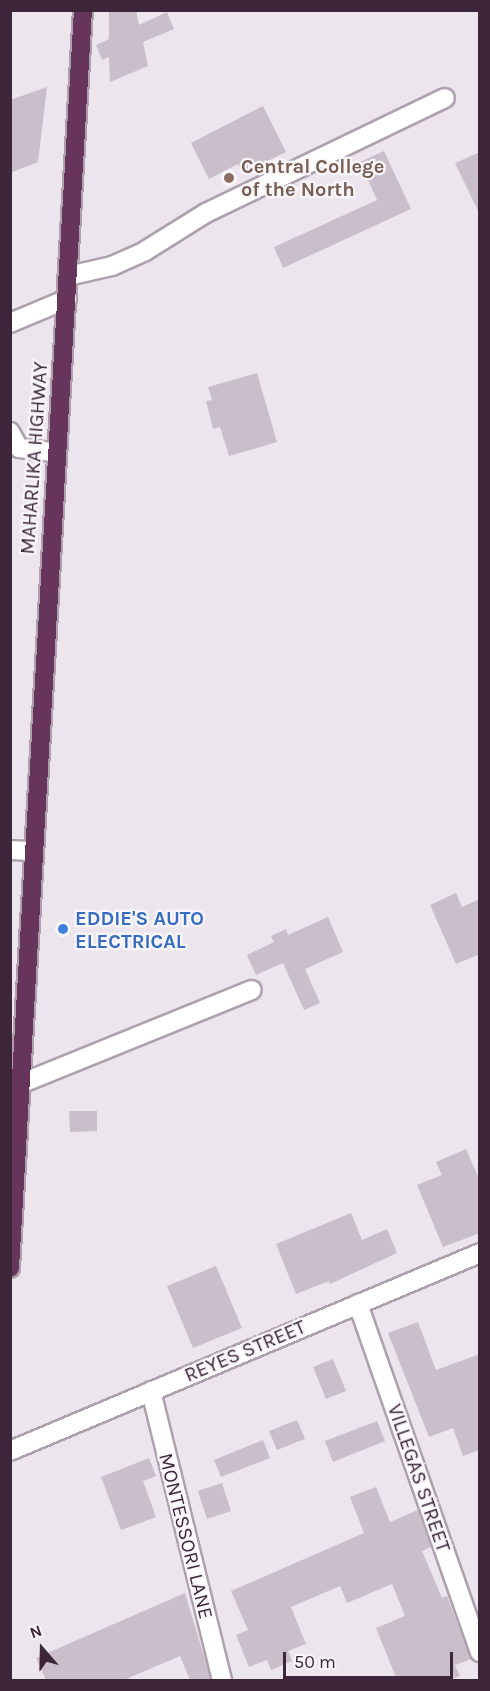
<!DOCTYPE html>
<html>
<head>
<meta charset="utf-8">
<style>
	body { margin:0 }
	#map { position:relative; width:490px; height:1691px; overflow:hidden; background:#ede5ed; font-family:Karla,sans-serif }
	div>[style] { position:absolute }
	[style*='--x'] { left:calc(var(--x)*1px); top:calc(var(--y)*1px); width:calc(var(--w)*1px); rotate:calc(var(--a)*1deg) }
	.building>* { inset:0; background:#cabecb }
	.roads { filter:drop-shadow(2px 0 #aea0ad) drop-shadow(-2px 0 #aea0ad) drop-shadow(0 2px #aea0ad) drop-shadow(0 -2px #aea0ad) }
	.minor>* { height:18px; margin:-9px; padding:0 9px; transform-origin:9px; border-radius:9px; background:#fff }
	.highway>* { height:18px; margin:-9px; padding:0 9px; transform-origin:9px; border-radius:9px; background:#67355c }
	.dots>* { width:16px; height:16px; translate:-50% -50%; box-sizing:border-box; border:3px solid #f9f6fa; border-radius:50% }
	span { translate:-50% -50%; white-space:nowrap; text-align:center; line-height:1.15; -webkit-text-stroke:4.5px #f9f6fa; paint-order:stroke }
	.education-label { font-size:20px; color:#785e54; font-weight:700 }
	.left { translate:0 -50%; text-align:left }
	.street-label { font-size:20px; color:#3d263a }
	.shop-label { font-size:20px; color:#366cbe; font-weight:700 }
	.frame { position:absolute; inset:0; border:12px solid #3d263a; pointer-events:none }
	.north { position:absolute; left:12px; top:1619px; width:60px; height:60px; -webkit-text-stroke:4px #f9f6fa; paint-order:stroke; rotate:340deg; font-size:16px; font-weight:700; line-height:24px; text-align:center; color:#3d263a }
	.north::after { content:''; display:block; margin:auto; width:21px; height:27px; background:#3d263a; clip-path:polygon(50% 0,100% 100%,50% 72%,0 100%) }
	.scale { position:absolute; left:283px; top:1652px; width:170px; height:27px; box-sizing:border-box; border:3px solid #3d263a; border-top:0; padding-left:8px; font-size:18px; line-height:21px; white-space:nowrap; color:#3d263a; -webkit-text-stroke:4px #f9f6fa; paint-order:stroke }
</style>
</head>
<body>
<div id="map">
	<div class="building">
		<i style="clip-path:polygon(109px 10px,136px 10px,139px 25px,167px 12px,174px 29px,143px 42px,148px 66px,110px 82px,109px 57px,102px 60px,96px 45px,109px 39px)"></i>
		<i style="clip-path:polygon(47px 87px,38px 162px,10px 173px,10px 100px)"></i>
		<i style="clip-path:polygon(263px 106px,286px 152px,243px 173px,238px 164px,209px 179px,191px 143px)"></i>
		<i style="clip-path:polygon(384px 151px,411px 209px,283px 268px,274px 247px,377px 200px,360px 162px)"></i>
		<i style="clip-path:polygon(480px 152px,480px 215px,455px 163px)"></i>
		<i style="clip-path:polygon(257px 373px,277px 442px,229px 456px,220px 427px,213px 429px,206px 401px,212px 400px,208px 387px)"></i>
		<i style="clip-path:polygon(456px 893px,462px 907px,480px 899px,480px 954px,456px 964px,430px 905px)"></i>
		<i style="clip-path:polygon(328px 917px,343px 952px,305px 969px,320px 1003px,304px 1010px,283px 963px,256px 975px,247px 955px,274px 942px,271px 936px,286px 929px,288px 935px)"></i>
		<i style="clip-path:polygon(69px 1111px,97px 1111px,97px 1131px,70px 1132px)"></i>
		<i style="clip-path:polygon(466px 1149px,480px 1181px,480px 1233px,443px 1247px,417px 1185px,442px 1175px,436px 1162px)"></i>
		<i style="clip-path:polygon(351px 1213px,362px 1240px,387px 1229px,397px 1253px,330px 1284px,329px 1281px,296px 1294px,276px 1244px)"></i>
		<i style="clip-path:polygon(216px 1266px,242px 1328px,193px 1348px,167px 1286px)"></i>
		<i style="clip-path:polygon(418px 1322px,436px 1370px,480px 1354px,480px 1450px,463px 1456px,453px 1428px,429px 1437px,388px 1333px)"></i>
		<i style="clip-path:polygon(333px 1359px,346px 1391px,326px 1399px,313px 1367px)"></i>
		<i style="clip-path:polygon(297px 1420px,305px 1439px,277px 1450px,269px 1431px)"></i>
		<i style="clip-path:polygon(377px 1421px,385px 1441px,333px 1462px,325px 1441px)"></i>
		<i style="clip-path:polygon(263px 1440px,270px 1458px,221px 1477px,214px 1460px)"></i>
		<i style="clip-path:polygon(149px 1458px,156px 1476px,143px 1481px,156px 1517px,121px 1530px,101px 1477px)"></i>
		<i style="clip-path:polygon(222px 1483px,231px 1511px,207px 1519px,198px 1491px)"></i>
		<i style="clip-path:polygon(376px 1487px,390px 1522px,418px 1510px,431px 1547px,422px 1551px,442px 1598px,447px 1596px,471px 1659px,455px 1665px,460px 1676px,449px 1680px,397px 1680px,376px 1628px,405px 1616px,392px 1584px,347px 1603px,340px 1586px,291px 1607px,306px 1644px,288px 1651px,292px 1661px,271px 1670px,267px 1660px,249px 1667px,236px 1635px,248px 1630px,231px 1591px,364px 1533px,350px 1497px)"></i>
		<i style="clip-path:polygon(185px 1593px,211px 1680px,190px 1680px,180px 1656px,124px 1680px,46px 1680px,36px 1658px)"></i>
	</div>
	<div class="roads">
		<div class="minor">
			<i style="--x:68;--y:276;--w:45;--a:-12.8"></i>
			<i style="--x:112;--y:266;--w:36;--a:-24"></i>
			<i style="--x:145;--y:251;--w:72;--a:-31.9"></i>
			<i style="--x:206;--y:213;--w:265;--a:-25.7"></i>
			<i style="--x:10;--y:323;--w:62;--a:-22.8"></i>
			<i style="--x:10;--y:432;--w:18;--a:61"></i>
			<i style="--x:19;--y:448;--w:38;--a:7"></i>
			<i style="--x:10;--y:850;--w:22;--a:3"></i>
			<i style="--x:20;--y:1084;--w:250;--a:-22.1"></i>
			<i style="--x:358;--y:1304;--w:369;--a:70.7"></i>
			<i style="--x:151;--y:1391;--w:298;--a:76.2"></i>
			<i style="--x:10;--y:1451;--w:510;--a:-22.84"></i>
		</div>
		<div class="highway">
			<i style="--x:10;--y:1268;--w:1260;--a:-86.68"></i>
		</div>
	</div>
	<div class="dots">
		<i style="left:229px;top:178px;background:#8d6e63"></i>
		<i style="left:63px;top:929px;background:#3f7fe0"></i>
	</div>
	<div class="education-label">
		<span class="left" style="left:241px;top:178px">Central College<br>of the North</span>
	</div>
	<div class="street-label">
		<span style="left:34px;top:458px;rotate:-86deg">MAHARLIKA HIGHWAY</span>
		<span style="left:245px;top:1351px;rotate:-23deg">REYES STREET</span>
		<span style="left:419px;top:1478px;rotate:71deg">VILLEGAS STREET</span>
		<span style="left:186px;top:1536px;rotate:76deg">MONTESSORI LANE</span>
	</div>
	<div class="shop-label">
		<span class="left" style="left:75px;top:930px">EDDIE'S AUTO<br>ELECTRICAL</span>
	</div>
	<div class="frame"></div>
	<div class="north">N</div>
	<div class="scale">50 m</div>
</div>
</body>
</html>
